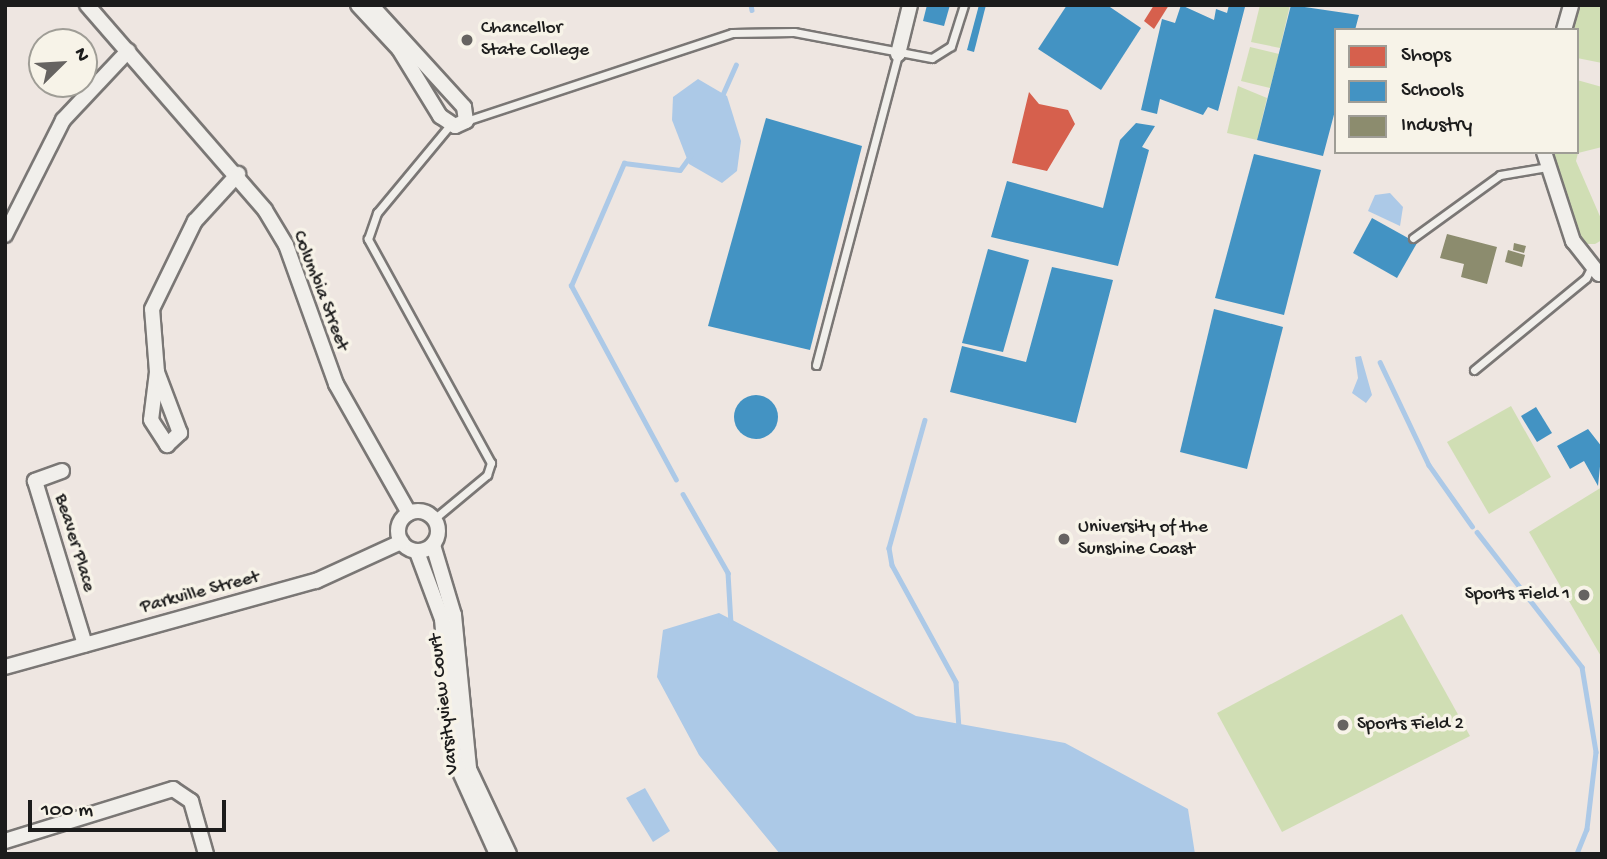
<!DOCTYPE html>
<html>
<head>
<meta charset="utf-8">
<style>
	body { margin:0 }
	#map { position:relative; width:1607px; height:859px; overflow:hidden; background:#eee6e1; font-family:"Gochi Hand",sans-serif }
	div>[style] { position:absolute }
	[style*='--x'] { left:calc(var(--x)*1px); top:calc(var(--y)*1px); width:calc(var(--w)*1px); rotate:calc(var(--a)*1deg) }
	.green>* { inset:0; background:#d0deb4 }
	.water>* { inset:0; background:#acc9e7 }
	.shops>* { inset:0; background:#d6604d }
	.schools>* { inset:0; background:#4393c3 }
	.round { border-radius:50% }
	.industry>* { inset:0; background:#8c8c6e }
	.stream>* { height:4.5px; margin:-2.25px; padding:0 2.25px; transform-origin:2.25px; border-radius:2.25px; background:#acc9e7 }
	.roads { filter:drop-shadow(2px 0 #7a7775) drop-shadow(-2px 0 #7a7775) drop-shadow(0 2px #7a7775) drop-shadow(0 -2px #7a7775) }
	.lane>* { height:7px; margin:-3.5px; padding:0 3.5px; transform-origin:3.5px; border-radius:3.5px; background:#f1efeb }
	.street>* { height:14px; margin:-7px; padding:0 7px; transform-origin:7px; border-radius:7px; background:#f1efeb }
	.street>.ring { margin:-7px; padding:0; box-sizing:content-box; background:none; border:14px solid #f1efeb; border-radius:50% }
	.dots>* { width:19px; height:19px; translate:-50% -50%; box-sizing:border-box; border:4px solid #f7f3e8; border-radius:50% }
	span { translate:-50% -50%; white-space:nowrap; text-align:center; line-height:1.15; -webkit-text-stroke:7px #f7f3e8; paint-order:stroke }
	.poi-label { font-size:19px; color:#1c1c1c }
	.left { translate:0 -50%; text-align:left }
	.right { translate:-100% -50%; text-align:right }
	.street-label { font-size:19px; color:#1c1c1c }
	.frame { position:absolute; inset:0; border:7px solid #1c1c1c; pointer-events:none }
	.legend { position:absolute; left:1334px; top:28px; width:245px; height:126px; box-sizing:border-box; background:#f7f3e8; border:2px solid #9f9d96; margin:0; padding:9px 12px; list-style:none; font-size:21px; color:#1c1c1c }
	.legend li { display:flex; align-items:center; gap:14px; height:35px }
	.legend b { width:35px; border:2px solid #9f9d96 }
	.north { position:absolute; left:28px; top:28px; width:70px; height:70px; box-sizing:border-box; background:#f7f3e8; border:2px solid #9f9d96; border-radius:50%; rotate:66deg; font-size:19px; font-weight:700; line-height:28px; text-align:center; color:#1c1c1c }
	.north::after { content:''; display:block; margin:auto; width:24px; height:32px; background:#666361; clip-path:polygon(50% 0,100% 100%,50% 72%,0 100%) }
	.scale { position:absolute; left:28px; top:800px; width:198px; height:32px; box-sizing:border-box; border:4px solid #1c1c1c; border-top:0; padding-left:9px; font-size:21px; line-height:24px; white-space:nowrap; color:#1c1c1c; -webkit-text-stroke:5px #f7f3e8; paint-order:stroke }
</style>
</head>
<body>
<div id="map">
	<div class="green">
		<i style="clip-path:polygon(1260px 5px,1290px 5px,1280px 48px,1251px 42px)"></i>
		<i style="clip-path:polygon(1580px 5px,1602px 5px,1602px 63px,1577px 58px,1574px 30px)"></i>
		<i style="clip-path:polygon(1250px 47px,1279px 54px,1270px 88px,1241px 81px)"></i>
		<i style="clip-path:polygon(1577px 80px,1602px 87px,1602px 147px,1578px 153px,1576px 161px,1602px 221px,1602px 240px,1595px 244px,1582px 244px,1575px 232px,1552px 152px,1577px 152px)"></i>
		<i style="clip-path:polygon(1238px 86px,1267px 98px,1257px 140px,1227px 133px)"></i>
		<i style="clip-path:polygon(1511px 406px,1551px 477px,1489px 514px,1447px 442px)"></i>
		<i style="clip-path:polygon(1602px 487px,1602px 658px,1529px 532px)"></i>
		<i style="clip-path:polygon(1402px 614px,1470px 736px,1282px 832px,1217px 713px)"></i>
	</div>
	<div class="water">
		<i style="clip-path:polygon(698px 79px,727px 96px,741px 141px,737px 171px,722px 183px,689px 164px,672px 120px,673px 97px)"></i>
		<i style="clip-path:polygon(1390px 193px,1403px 207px,1400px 226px,1368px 211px,1375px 195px)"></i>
		<i style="clip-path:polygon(1361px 356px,1372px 395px,1366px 403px,1352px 393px,1358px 378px,1355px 357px)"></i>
		<i style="clip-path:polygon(719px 613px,916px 716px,1065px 743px,1188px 809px,1195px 854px,780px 854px,699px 755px,657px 677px,663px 630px)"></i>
		<i style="clip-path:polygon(645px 788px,670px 831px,653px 842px,626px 798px)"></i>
	</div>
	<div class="shops">
		<i style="clip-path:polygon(1154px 5px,1169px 5px,1154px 29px,1144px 21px)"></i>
		<i style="clip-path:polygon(1029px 92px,1039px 104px,1068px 110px,1075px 124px,1047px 171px,1012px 163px)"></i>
	</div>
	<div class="schools">
		<i style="clip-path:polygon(927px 5px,950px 5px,944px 26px,923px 21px)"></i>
		<i style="clip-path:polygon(979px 5px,986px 5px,974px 52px,967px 50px)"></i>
		<i style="clip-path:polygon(1067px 5px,1107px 5px,1141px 28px,1101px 90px,1038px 49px)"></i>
		<i style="clip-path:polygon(1181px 5px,1214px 20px,1216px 9px,1227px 13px,1229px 5px,1245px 7px,1218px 111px,1208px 107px,1203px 115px,1160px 99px,1157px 114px,1141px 110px,1162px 19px,1175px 23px)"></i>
		<i style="clip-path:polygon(1291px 5px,1359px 15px,1355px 30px,1336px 30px,1336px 107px,1323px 156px,1257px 140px)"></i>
		<i style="clip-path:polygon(766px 118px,862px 146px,810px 350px,708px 326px)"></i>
		<i style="clip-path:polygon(1136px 123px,1155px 126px,1142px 147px,1149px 150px,1118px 266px,991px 237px,1007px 181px,1103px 208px,1120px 140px)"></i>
		<i style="clip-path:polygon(1254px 154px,1321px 170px,1284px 315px,1215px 298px)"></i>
		<i style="clip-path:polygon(1372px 218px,1417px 243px,1397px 278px,1353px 253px)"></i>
		<i style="clip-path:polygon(988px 249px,1029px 260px,1003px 352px,962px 343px)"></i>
		<i style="clip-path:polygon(1052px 267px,1113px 280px,1076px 423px,950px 392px,962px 346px,1026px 362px)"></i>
		<i style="clip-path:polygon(1214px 309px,1283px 327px,1247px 469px,1180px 452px)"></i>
		<i class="round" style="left:734px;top:395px;width:44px;height:44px"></i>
		<i style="clip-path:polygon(1536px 407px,1552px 433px,1537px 442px,1521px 416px)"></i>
		<i style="clip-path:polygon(1588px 429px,1602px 447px,1598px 486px,1584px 461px,1570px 469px,1557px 446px)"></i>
	</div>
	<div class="industry">
		<i style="clip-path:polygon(1447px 234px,1497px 247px,1487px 284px,1461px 277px,1464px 264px,1440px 258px)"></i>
		<i style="clip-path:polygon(1514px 243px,1526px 246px,1524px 253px,1513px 250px)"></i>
		<i style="clip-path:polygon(1508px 250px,1525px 255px,1522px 267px,1505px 262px)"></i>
	</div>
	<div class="stream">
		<i style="--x:751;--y:5;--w:5;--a:79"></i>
		<i style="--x:722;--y:96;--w:34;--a:-66"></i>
		<i style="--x:1380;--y:362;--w:114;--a:64.6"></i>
		<i style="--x:1429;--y:465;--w:75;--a:54.8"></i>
		<i style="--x:925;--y:420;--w:133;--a:105.7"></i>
		<i style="--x:889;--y:548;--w:17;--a:80"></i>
		<i style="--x:892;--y:565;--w:133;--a:61.3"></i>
		<i style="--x:956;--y:682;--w:46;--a:86.3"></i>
		<i style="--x:676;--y:480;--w:221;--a:-118.4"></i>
		<i style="--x:571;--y:286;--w:134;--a:-66.7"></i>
		<i style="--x:624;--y:163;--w:56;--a:7.1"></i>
		<i style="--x:680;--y:170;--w:17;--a:-54"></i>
		<i style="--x:683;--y:494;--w:91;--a:60.3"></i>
		<i style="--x:728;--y:573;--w:51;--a:86.6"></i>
		<i style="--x:1477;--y:532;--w:171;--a:52.1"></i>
		<i style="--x:1582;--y:667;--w:86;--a:80.6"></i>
		<i style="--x:1596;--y:752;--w:78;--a:96.7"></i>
		<i style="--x:1587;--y:829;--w:27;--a:112"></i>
	</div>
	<div class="roads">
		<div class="lane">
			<i style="--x:466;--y:121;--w:280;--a:-18.3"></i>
			<i style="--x:732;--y:33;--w:62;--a:-0.9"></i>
			<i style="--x:794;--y:32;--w:140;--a:10.7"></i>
			<i style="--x:932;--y:58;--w:22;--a:-32"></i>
			<i style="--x:951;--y:46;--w:43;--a:-72.4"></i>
			<i style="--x:1413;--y:238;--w:107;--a:-35.9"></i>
			<i style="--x:1500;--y:175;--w:49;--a:-9.5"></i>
			<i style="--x:816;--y:365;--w:322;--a:-75.2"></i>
			<i style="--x:1474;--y:370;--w:145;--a:-39.4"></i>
			<i style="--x:1586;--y:278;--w:13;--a:-63"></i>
			<i style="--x:434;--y:519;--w:69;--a:-39.7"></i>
			<i style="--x:487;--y:475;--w:13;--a:-72"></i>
			<i style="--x:491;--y:463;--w:256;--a:-118.8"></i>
			<i style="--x:368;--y:239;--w:28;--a:-71"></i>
			<i style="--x:377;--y:213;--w:114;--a:-50.3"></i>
		</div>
		<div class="street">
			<i style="--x:87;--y:5;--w:271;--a:49"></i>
			<i style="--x:265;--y:210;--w:41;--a:59"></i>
			<i style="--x:286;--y:245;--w:148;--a:70.2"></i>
			<i style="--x:336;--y:384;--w:148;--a:60.5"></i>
			<i style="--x:358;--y:5;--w:60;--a:47"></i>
			<i style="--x:399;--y:49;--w:79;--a:58.5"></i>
			<i style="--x:440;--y:116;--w:18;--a:34"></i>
			<i style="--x:455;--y:126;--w:12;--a:-24"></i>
			<i style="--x:466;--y:121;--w:14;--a:-98"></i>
			<i style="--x:464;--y:107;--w:138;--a:-132.4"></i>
			<i style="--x:1564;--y:30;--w:26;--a:-74"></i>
			<i style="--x:898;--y:54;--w:50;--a:-76.2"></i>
			<i style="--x:1544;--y:152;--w:94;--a:72"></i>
			<i style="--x:1573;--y:241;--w:42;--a:51.8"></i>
			<i style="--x:5;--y:235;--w:129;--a:-63.2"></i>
			<i style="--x:63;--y:120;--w:95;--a:-46.7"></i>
			<i style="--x:157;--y:372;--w:48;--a:97.1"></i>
			<i style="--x:151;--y:420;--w:30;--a:57"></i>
			<i style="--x:167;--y:445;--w:18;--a:-43"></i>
			<i style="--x:180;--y:433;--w:65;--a:-110.7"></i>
			<i style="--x:157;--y:372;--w:63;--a:-94.5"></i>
			<i style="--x:152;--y:309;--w:98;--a:-64"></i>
			<i style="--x:195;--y:221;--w:64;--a:-47.5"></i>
			<i style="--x:62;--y:471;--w:29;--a:160"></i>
			<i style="--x:35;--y:481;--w:171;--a:73"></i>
			<i class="ring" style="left:398px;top:511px;width:26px;height:26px"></i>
			<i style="--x:433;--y:545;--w:73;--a:73.3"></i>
			<i style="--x:454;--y:615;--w:155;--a:84.4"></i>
			<i style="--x:469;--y:769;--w:94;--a:64.8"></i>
			<i style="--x:417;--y:552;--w:72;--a:69.5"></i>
			<i style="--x:442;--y:619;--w:143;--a:84.8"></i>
			<i style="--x:455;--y:761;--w:102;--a:65.7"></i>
			<i style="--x:5;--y:667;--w:323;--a:-15.5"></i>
			<i style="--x:316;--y:581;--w:94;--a:-24.6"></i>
			<i style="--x:5;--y:841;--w:176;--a:-17.2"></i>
			<i style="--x:173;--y:789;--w:22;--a:34"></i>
			<i style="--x:191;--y:801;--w:55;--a:74.2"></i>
		</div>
	</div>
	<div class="dots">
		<i style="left:467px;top:40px;background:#666361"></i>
		<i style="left:1064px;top:539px;background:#666361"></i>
		<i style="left:1584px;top:595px;background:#666361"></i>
		<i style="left:1343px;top:725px;background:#666361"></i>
	</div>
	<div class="poi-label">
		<span class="left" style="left:481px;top:40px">Chancellor<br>State College</span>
		<span class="left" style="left:1078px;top:539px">University of the<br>Sunshine Coast</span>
		<span class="right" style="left:1570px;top:595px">Sports Field 1</span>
		<span class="left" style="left:1357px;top:725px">Sports Field 2</span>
	</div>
	<div class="street-label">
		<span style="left:320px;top:291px;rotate:69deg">Columbia Street</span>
		<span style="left:74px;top:543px;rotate:73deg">Beaver Place</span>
		<span style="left:200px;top:593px;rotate:-15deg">Parkville Street</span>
		<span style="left:445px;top:704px;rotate:-97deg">Varsityview Court</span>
	</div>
	<div class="frame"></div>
	<ul class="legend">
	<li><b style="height:19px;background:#d6604d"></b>Shops</li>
	<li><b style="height:19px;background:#4393c3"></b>Schools</li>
	<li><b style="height:19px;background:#8c8c6e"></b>Industry</li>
	</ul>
	<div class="north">N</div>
	<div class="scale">100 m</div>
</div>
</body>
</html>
